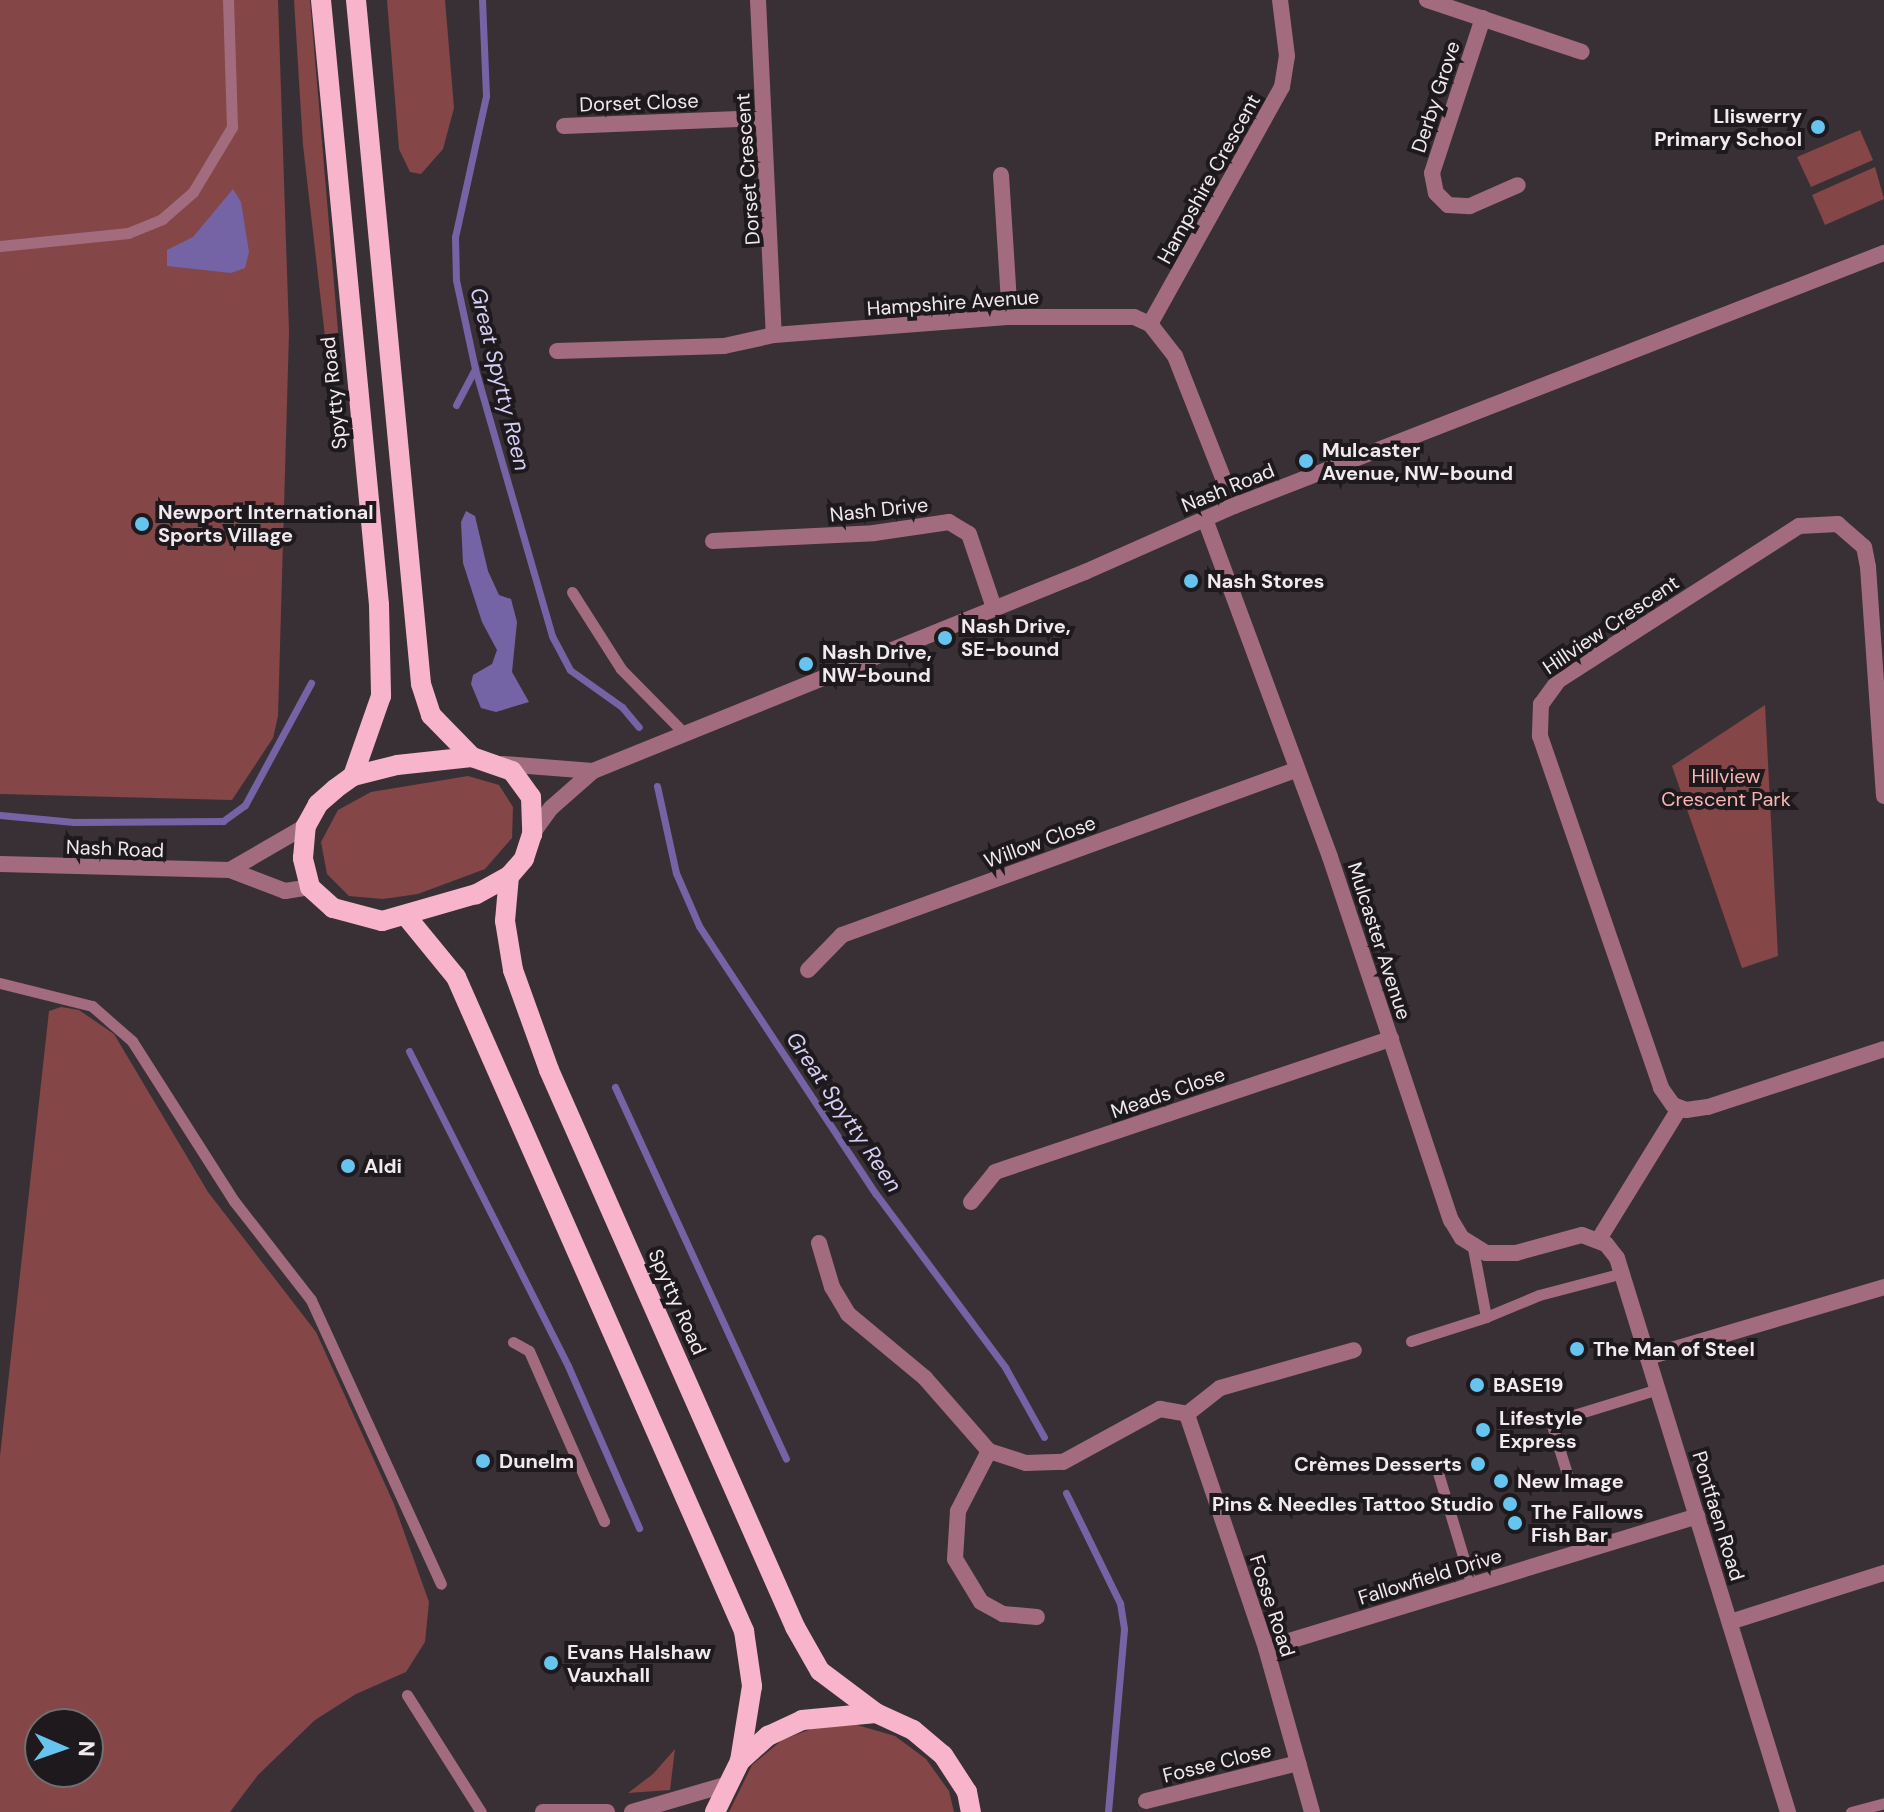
<!DOCTYPE html>
<html>
<head>
<meta charset="utf-8">
<style>
	body { margin:0 }
	#map { position:relative; width:1884px; height:1812px; overflow:hidden; background:#393036; font-family:"DM Sans",sans-serif }
	div>[style] { position:absolute }
	[style*='--x'] { left:calc(var(--x)*1px); top:calc(var(--y)*1px); width:calc(var(--w)*1px); rotate:calc(var(--a)*1deg) }
	.green>* { inset:0; background:#844647 }
	.water>* { inset:0; background:#7464a6 }
	.stream>* { height:7px; margin:-3.5px; padding:0 3.5px; transform-origin:3.5px; border-radius:3.5px; background:#7464a6 }
	.service>* { height:11px; margin:-5.5px; padding:0 5.5px; transform-origin:5.5px; border-radius:5.5px; background:#a36c7e }
	.minor>* { height:16px; margin:-8px; padding:0 8px; transform-origin:8px; border-radius:8px; background:#a36c7e }
	.tertiary>* { height:16px; margin:-8px; padding:0 8px; transform-origin:8px; border-radius:8px; background:#a36c7e }
	.primary>* { height:20px; margin:-10px; padding:0 10px; transform-origin:10px; border-radius:10px; background:#f8b4ca }
	.dots>* { width:22px; height:22px; translate:-50% -50%; box-sizing:border-box; border:4px solid #1d191c; border-radius:50% }
	span { translate:-50% -50%; white-space:nowrap; text-align:center; line-height:1.15; -webkit-text-stroke:8px #1d191c; paint-order:stroke }
	.street-label { font-size:20px; color:#f0eaee }
	.poi-label { font-size:20px; color:#f0eaee; font-weight:700 }
	.right { translate:-100% -50%; text-align:right }
	.left { translate:0 -50%; text-align:left }
	.park-label { font-size:20px; color:#f8b4b3 }
	.water-label { font-size:22px; color:#d6cff5; font-style:italic }
	.north { position:absolute; left:24px; top:1708px; width:80px; height:80px; box-sizing:border-box; background:#1d191c; border:2px solid #716d70; border-radius:50%; rotate:92deg; font-size:22px; font-weight:700; line-height:32px; text-align:center; color:#f0eaee }
	.north::after { content:''; display:block; margin:auto; width:28px; height:36px; background:#66c4ef; clip-path:polygon(50% 0,100% 100%,50% 72%,0 100%) }
</style>
</head>
<body>
<div id="map">
	<div class="green">
		<i style="clip-path:polygon(0 0,278px 0,289px 332px,278px 716px,273px 738px,232px 800px,0 794px)"></i>
		<i style="clip-path:polygon(294px 0,310px 0,338px 331px,337px 379px,330px 380px,303px 145px)"></i>
		<i style="clip-path:polygon(387px 0,445px 0,454px 108px,443px 149px,421px 174px,410px 172px,399px 149px)"></i>
		<i style="clip-path:polygon(1860px 130px,1873px 160px,1811px 187px,1797px 157px)"></i>
		<i style="clip-path:polygon(1875px 167px,1884px 199px,1825px 225px,1812px 195px)"></i>
		<i style="clip-path:polygon(1765px 705px,1778px 956px,1742px 968px,1672px 766px)"></i>
		<i style="clip-path:polygon(468px 776px,499px 785px,513px 807px,512px 838px,485px 869px,418px 894px,383px 899px,349px 896px,327px 874px,321px 842px,338px 810px,371px 792px)"></i>
		<i style="clip-path:polygon(evenodd,61px 1007px,79px 1010px,114px 1034px,208px 1192px,316px 1332px,394px 1504px,429px 1602px,425px 1642px,406px 1672px,356px 1694px,315px 1720px,258px 1775px,230px 1812px,0 1812px,0 1456px,49px 1011px,61px 1007px,40px 1724px,88px 1724px,88px 1772px,40px 1772px,40px 1724px)"></i>
		<i style="clip-path:polygon(857px 1725px,895px 1736px,926px 1759px,949px 1791px,954px 1812px,729px 1812px,752px 1765px,782px 1740px,819px 1726px)"></i>
		<i style="clip-path:polygon(675px 1749px,670px 1790px,628px 1793px,653px 1774px)"></i>
	</div>
	<div class="water">
		<i style="clip-path:polygon(233px 189px,241px 202px,249px 252px,245px 268px,231px 273px,167px 266px,167px 250px,193px 237px)"></i>
		<i style="clip-path:polygon(466px 511px,475px 516px,488px 571px,499px 595px,511px 599px,517px 622px,512px 672px,529px 702px,496px 712px,481px 708px,471px 684px,473px 675px,492px 664px,497px 650px,482px 622px,463px 563px,461px 522px)"></i>
	</div>
	<div class="stream">
		<i style="--x:482;--y:0;--w:96;--a:87.6"></i>
		<i style="--x:486;--y:96;--w:144;--a:102.4"></i>
		<i style="--x:455;--y:237;--w:43;--a:88.7"></i>
		<i style="--x:456;--y:280;--w:91;--a:77.9"></i>
		<i style="--x:475;--y:369;--w:278;--a:73.9"></i>
		<i style="--x:552;--y:636;--w:38;--a:62"></i>
		<i style="--x:570;--y:670;--w:64;--a:35.4"></i>
		<i style="--x:622;--y:707;--w:26;--a:50"></i>
		<i style="--x:456;--y:405;--w:41;--a:-62.2"></i>
		<i style="--x:657;--y:786;--w:89;--a:77.7"></i>
		<i style="--x:676;--y:873;--w:58;--a:66.5"></i>
		<i style="--x:699;--y:926;--w:321;--a:56.6"></i>
		<i style="--x:876;--y:1194;--w:216;--a:53.3"></i>
		<i style="--x:1005;--y:1367;--w:80;--a:60.9"></i>
		<i style="--x:0;--y:815;--w:74;--a:5.4"></i>
		<i style="--x:74;--y:822;--w:149;--a:-0.4"></i>
		<i style="--x:223;--y:821;--w:27;--a:-36"></i>
		<i style="--x:245;--y:805;--w:139;--a:-61.6"></i>
		<i style="--x:409;--y:1051;--w:353;--a:63.2"></i>
		<i style="--x:568;--y:1366;--w:177;--a:66.3"></i>
		<i style="--x:615;--y:1087;--w:409;--a:65.3"></i>
		<i style="--x:1066;--y:1493;--w:123;--a:63.9"></i>
		<i style="--x:1120;--y:1603;--w:26;--a:81"></i>
		<i style="--x:1124;--y:1629;--w:184;--a:95"></i>
	</div>
	<div class="service">
		<i style="--x:0;--y:246;--w:129;--a:-5.8"></i>
		<i style="--x:128;--y:233;--w:37;--a:-22"></i>
		<i style="--x:162;--y:219;--w:41;--a:-41.1"></i>
		<i style="--x:193;--y:192;--w:76;--a:-59"></i>
		<i style="--x:232;--y:127;--w:127;--a:-91.8"></i>
		<i style="--x:572;--y:592;--w:91;--a:57.5"></i>
		<i style="--x:621;--y:669;--w:91;--a:45.4"></i>
		<i style="--x:0;--y:983;--w:95;--a:14"></i>
		<i style="--x:92;--y:1006;--w:53;--a:41.2"></i>
		<i style="--x:132;--y:1041;--w:190;--a:57.5"></i>
		<i style="--x:234;--y:1201;--w:125;--a:52.1"></i>
		<i style="--x:311;--y:1300;--w:312;--a:65.4"></i>
		<i style="--x:1486;--y:1317;--w:57;--a:-22.5"></i>
		<i style="--x:1539;--y:1295;--w:87;--a:-14.7"></i>
		<i style="--x:1411;--y:1341;--w:79;--a:-17.7"></i>
		<i style="--x:1486;--y:1317;--w:70;--a:-100.7"></i>
		<i style="--x:513;--y:1342;--w:18;--a:29"></i>
		<i style="--x:529;--y:1351;--w:186;--a:66.2"></i>
		<i style="--x:1436;--y:1466;--w:125;--a:73.3"></i>
		<i style="--x:1568;--y:1477;--w:58;--a:-107.2"></i>
		<i style="--x:1551;--y:1422;--w:112;--a:-17.1"></i>
		<i style="--x:407;--y:1695;--w:138;--a:57.7"></i>
		<i style="--x:1851;--y:1812;--w:34;--a:-15"></i>
	</div>
	<div class="minor">
		<i style="--x:758;--y:0;--w:335;--a:87.3"></i>
		<i style="--x:1427;--y:0;--w:163;--a:18.5"></i>
		<i style="--x:1483;--y:18;--w:163;--a:108.2"></i>
		<i style="--x:1432;--y:173;--w:20;--a:79"></i>
		<i style="--x:1436;--y:193;--w:17;--a:45"></i>
		<i style="--x:1448;--y:205;--w:22;--a:3"></i>
		<i style="--x:1470;--y:206;--w:52;--a:-23.6"></i>
		<i style="--x:564;--y:126;--w:199;--a:-2.3"></i>
		<i style="--x:1001;--y:175;--w:142;--a:86.4"></i>
		<i style="--x:1150;--y:324;--w:271;--a:-60.9"></i>
		<i style="--x:1282;--y:87;--w:31;--a:-81"></i>
		<i style="--x:1287;--y:56;--w:56;--a:-97.1"></i>
		<i style="--x:557;--y:351;--w:167;--a:-1.7"></i>
		<i style="--x:724;--y:346;--w:51;--a:-12.4"></i>
		<i style="--x:774;--y:335;--w:237;--a:-4.4"></i>
		<i style="--x:1010;--y:317;--w:124;--a:0"></i>
		<i style="--x:1134;--y:317;--w:17;--a:24"></i>
		<i style="--x:1150;--y:324;--w:41;--a:52"></i>
		<i style="--x:1175;--y:356;--w:161;--a:68.5"></i>
		<i style="--x:1205;--y:519;--w:360;--a:69.7"></i>
		<i style="--x:1330;--y:857;--w:383;--a:71.6"></i>
		<i style="--x:1451;--y:1220;--w:21;--a:59"></i>
		<i style="--x:1462;--y:1238;--w:28;--a:32"></i>
		<i style="--x:1486;--y:1253;--w:30;--a:0"></i>
		<i style="--x:1516;--y:1253;--w:68;--a:-15.3"></i>
		<i style="--x:1582;--y:1235;--w:26;--a:21"></i>
		<i style="--x:1606;--y:1244;--w:18;--a:52"></i>
		<i style="--x:1617;--y:1258;--w:580;--a:72.85"></i>
		<i style="--x:713;--y:541;--w:161;--a:-2.8"></i>
		<i style="--x:874;--y:533;--w:76;--a:-8.3"></i>
		<i style="--x:949;--y:522;--w:23;--a:31"></i>
		<i style="--x:969;--y:534;--w:75;--a:71.3"></i>
		<i style="--x:1884;--y:796;--w:230;--a:-94"></i>
		<i style="--x:1868;--y:567;--w:20;--a:-101"></i>
		<i style="--x:1864;--y:547;--w:35;--a:-139"></i>
		<i style="--x:1838;--y:524;--w:39;--a:177"></i>
		<i style="--x:1799;--y:526;--w:287;--a:147.3"></i>
		<i style="--x:1558;--y:681;--w:29;--a:126"></i>
		<i style="--x:1541;--y:704;--w:32;--a:92"></i>
		<i style="--x:1540;--y:736;--w:372;--a:71"></i>
		<i style="--x:1661;--y:1088;--w:21;--a:55"></i>
		<i style="--x:1673;--y:1105;--w:14;--a:21"></i>
		<i style="--x:1686;--y:1110;--w:22;--a:-8"></i>
		<i style="--x:1708;--y:1107;--w:185;--a:-18.2"></i>
		<i style="--x:808;--y:970;--w:49;--a:-45.8"></i>
		<i style="--x:842;--y:935;--w:484;--a:-20"></i>
		<i style="--x:971;--y:1202;--w:38;--a:-51"></i>
		<i style="--x:995;--y:1172;--w:418;--a:-18.6"></i>
		<i style="--x:1599;--y:1239;--w:153;--a:-58.4"></i>
		<i style="--x:819;--y:1243;--w:46;--a:73.5"></i>
		<i style="--x:832;--y:1287;--w:31;--a:59"></i>
		<i style="--x:848;--y:1314;--w:100;--a:39.7"></i>
		<i style="--x:925;--y:1378;--w:97;--a:48.8"></i>
		<i style="--x:989;--y:1451;--w:38;--a:18"></i>
		<i style="--x:1025;--y:1463;--w:38;--a:-2"></i>
		<i style="--x:1063;--y:1462;--w:111;--a:-28.7"></i>
		<i style="--x:1160;--y:1409;--w:27;--a:10"></i>
		<i style="--x:1648;--y:1357;--w:246;--a:-16.5"></i>
		<i style="--x:989;--y:1451;--w:68;--a:117.3"></i>
		<i style="--x:958;--y:1511;--w:48;--a:93.6"></i>
		<i style="--x:955;--y:1559;--w:50;--a:58.8"></i>
		<i style="--x:981;--y:1602;--w:25;--a:29"></i>
		<i style="--x:1003;--y:1614;--w:34;--a:5"></i>
		<i style="--x:1730;--y:1622;--w:162;--a:-17.7"></i>
		<i style="--x:1266;--y:1648;--w:451;--a:-17"></i>
		<i style="--x:1146;--y:1801;--w:157;--a:-14"></i>
		<i style="--x:543;--y:1812;--w:64;--a:0"></i>
		<i style="--x:632;--y:1812;--w:97;--a:-16.2"></i>
		<i style="--x:1312;--y:1812;--w:170;--a:-105.7"></i>
		<i style="--x:1266;--y:1648;--w:247;--a:-108.7"></i>
		<i style="--x:1187;--y:1414;--w:42;--a:-38.2"></i>
		<i style="--x:1220;--y:1388;--w:139;--a:-15.8"></i>
	</div>
	<div class="tertiary">
		<i style="--x:503;--y:764;--w:90;--a:4.4"></i>
		<i style="--x:532;--y:834;--w:32;--a:-54"></i>
		<i style="--x:551;--y:808;--w:56;--a:-41.4"></i>
		<i style="--x:593;--y:771;--w:531;--a:-22.02"></i>
		<i style="--x:1085;--y:572;--w:163;--a:-23.9"></i>
		<i style="--x:1234;--y:506;--w:698;--a:-21.27"></i>
		<i style="--x:0;--y:864;--w:230;--a:1.5"></i>
		<i style="--x:230;--y:870;--w:88;--a:-30.1"></i>
		<i style="--x:230;--y:870;--w:59;--a:20.9"></i>
		<i style="--x:285;--y:891;--w:25;--a:-9"></i>
	</div>
	<div class="primary">
		<i style="--x:321;--y:0;--w:608;--a:84.52"></i>
		<i style="--x:379;--y:605;--w:91;--a:88.7"></i>
		<i style="--x:381;--y:696;--w:85;--a:109.3"></i>
		<i style="--x:356;--y:0;--w:687;--a:84.57"></i>
		<i style="--x:421;--y:684;--w:33;--a:72"></i>
		<i style="--x:431;--y:715;--w:59;--a:45.7"></i>
		<i style="--x:472;--y:757;--w:42;--a:19.3"></i>
		<i style="--x:512;--y:771;--w:32;--a:54"></i>
		<i style="--x:531;--y:797;--w:37;--a:88"></i>
		<i style="--x:532;--y:834;--w:26;--a:108"></i>
		<i style="--x:524;--y:859;--w:23;--a:131"></i>
		<i style="--x:509;--y:876;--w:38;--a:151"></i>
		<i style="--x:476;--y:894;--w:98;--a:164"></i>
		<i style="--x:382;--y:921;--w:51;--a:-165.1"></i>
		<i style="--x:333;--y:908;--w:31;--a:-138"></i>
		<i style="--x:310;--y:887;--w:30;--a:-104"></i>
		<i style="--x:303;--y:858;--w:32;--a:-85"></i>
		<i style="--x:306;--y:826;--w:25;--a:-61"></i>
		<i style="--x:318;--y:804;--w:23;--a:-41"></i>
		<i style="--x:335;--y:789;--w:22;--a:-36"></i>
		<i style="--x:353;--y:776;--w:45;--a:-14"></i>
		<i style="--x:397;--y:765;--w:75;--a:-6.1"></i>
		<i style="--x:509;--y:876;--w:45;--a:95.1"></i>
		<i style="--x:505;--y:921;--w:50;--a:80.7"></i>
		<i style="--x:513;--y:970;--w:106;--a:70.2"></i>
		<i style="--x:549;--y:1070;--w:609;--a:66.17"></i>
		<i style="--x:795;--y:1627;--w:51;--a:60.4"></i>
		<i style="--x:820;--y:1671;--w:70;--a:36.9"></i>
		<i style="--x:406;--y:916;--w:79;--a:50.7"></i>
		<i style="--x:456;--y:977;--w:715;--a:66.23"></i>
		<i style="--x:744;--y:1631;--w:56;--a:81.7"></i>
		<i style="--x:752;--y:1686;--w:76;--a:99.1"></i>
		<i style="--x:715;--y:1812;--w:57;--a:-63.9"></i>
		<i style="--x:740;--y:1761;--w:38;--a:-42"></i>
		<i style="--x:768;--y:1736;--w:38;--a:-25"></i>
		<i style="--x:802;--y:1720;--w:74;--a:-5.4"></i>
		<i style="--x:876;--y:1713;--w:41;--a:24.7"></i>
		<i style="--x:913;--y:1730;--w:39;--a:40"></i>
		<i style="--x:943;--y:1755;--w:44;--a:57"></i>
		<i style="--x:967;--y:1792;--w:20;--a:79"></i>
	</div>
	<div class="dots">
		<i style="left:1818px;top:127px;background:#66c4ef"></i>
		<i style="left:1306px;top:461px;background:#66c4ef"></i>
		<i style="left:142px;top:524px;background:#66c4ef"></i>
		<i style="left:1191px;top:581px;background:#66c4ef"></i>
		<i style="left:945px;top:638px;background:#66c4ef"></i>
		<i style="left:806px;top:664px;background:#66c4ef"></i>
		<i style="left:348px;top:1166px;background:#66c4ef"></i>
		<i style="left:1577px;top:1349px;background:#66c4ef"></i>
		<i style="left:1477px;top:1385px;background:#66c4ef"></i>
		<i style="left:1483px;top:1430px;background:#66c4ef"></i>
		<i style="left:483px;top:1461px;background:#66c4ef"></i>
		<i style="left:1478px;top:1464px;background:#66c4ef"></i>
		<i style="left:1501px;top:1481px;background:#66c4ef"></i>
		<i style="left:1510px;top:1504px;background:#66c4ef"></i>
		<i style="left:1515px;top:1523px;background:#66c4ef"></i>
		<i style="left:551px;top:1663px;background:#66c4ef"></i>
	</div>
	<div class="street-label">
		<span style="left:1436px;top:97px;rotate:-72deg">Derby Grove</span>
		<span style="left:639px;top:103px;rotate:-2deg">Dorset Close</span>
		<span style="left:748px;top:169px;rotate:-94deg">Dorset Crescent</span>
		<span style="left:1209px;top:179px;rotate:-61deg">Hampshire Crescent</span>
		<span style="left:953px;top:303px;rotate:-4deg">Hampshire Avenue</span>
		<span style="left:334px;top:393px;rotate:-96deg">Spytty Road</span>
		<span style="left:1228px;top:488px;rotate:-22deg">Nash Road</span>
		<span style="left:879px;top:510px;rotate:-6deg">Nash Drive</span>
		<span style="left:1611px;top:625px;rotate:-34deg">Hillview Crescent</span>
		<span style="left:1040px;top:842px;rotate:-20deg">Willow Close</span>
		<span style="left:115px;top:849px;rotate:2deg">Nash Road</span>
		<span style="left:1379px;top:941px;rotate:72deg">Mulcaster Avenue</span>
		<span style="left:1168px;top:1093px;rotate:-19deg">Meads Close</span>
		<span style="left:677px;top:1302px;rotate:66deg">Spytty Road</span>
		<span style="left:1718px;top:1516px;rotate:73deg">Pontfaen Road</span>
		<span style="left:1430px;top:1577px;rotate:-17deg">Fallowfield Drive</span>
		<span style="left:1272px;top:1606px;rotate:72deg">Fosse Road</span>
		<span style="left:1217px;top:1763px;rotate:-14deg">Fosse Close</span>
	</div>
	<div class="poi-label">
		<span class="right" style="left:1802px;top:128px">Lliswerry<br>Primary School</span>
		<span class="left" style="left:1322px;top:462px">Mulcaster<br>Avenue, NW-bound</span>
		<span class="left" style="left:158px;top:524px">Newport International<br>Sports Village</span>
		<span class="left" style="left:1207px;top:581px">Nash Stores</span>
		<span class="left" style="left:961px;top:638px">Nash Drive,<br>SE-bound</span>
		<span class="left" style="left:822px;top:664px">Nash Drive,<br>NW-bound</span>
		<span class="left" style="left:364px;top:1166px">Aldi</span>
		<span class="left" style="left:1593px;top:1349px">The Man of Steel</span>
		<span class="left" style="left:1493px;top:1385px">BASE19</span>
		<span class="left" style="left:1499px;top:1430px">Lifestyle<br>Express</span>
		<span class="left" style="left:499px;top:1461px">Dunelm</span>
		<span class="right" style="left:1462px;top:1464px">Crèmes Desserts</span>
		<span class="left" style="left:1517px;top:1481px">New Image</span>
		<span class="right" style="left:1494px;top:1504px">Pins &amp; Needles Tattoo Studio</span>
		<span class="left" style="left:1531px;top:1524px">The Fallows<br>Fish Bar</span>
		<span class="left" style="left:567px;top:1664px">Evans Halshaw<br>Vauxhall</span>
	</div>
	<div class="park-label">
		<span style="left:1726px;top:788px">Hillview<br>Crescent Park</span>
	</div>
	<div class="water-label">
		<span style="left:500px;top:379px;rotate:76deg">Great Spytty Reen</span>
		<span style="left:844px;top:1112px;rotate:56deg">Great Spytty Reen</span>
	</div>
	<div class="north">N</div>
</div>
</body>
</html>
